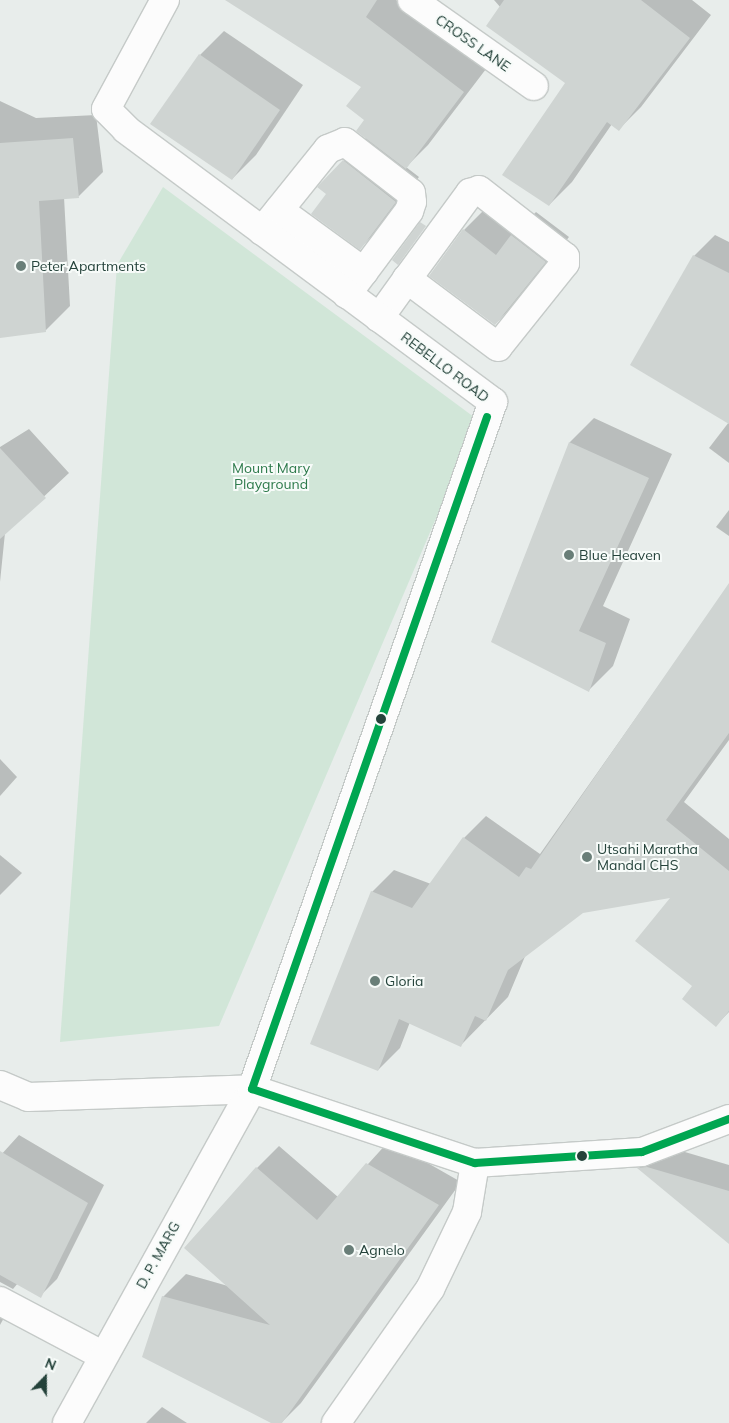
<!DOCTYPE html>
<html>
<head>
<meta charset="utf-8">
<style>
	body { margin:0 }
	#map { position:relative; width:729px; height:1423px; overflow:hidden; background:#e8edeb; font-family:Mulish,sans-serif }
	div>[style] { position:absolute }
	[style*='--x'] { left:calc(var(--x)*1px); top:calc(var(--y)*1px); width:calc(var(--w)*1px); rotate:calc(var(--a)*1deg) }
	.green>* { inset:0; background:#d1e6d8 }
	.shadow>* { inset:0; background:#0003 }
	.building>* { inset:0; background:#cfd4d2 }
	.roads { filter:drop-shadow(1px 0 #c5cac8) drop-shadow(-1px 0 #c5cac8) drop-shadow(0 1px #c5cac8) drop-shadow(0 -1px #c5cac8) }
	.street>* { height:28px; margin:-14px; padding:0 14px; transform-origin:14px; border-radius:14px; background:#fcfcfc }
	.bus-1>* { height:8px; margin:-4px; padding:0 4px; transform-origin:4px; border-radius:4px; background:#00a651 }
	.dots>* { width:14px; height:14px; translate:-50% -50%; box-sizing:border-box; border:2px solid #f7fbf9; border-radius:50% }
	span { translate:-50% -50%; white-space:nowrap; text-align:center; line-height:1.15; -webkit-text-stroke:4px #f7fbf9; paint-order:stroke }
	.street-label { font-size:14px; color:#24423a }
	.poi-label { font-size:14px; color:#24423a }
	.left { translate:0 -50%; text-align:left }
	.park-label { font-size:14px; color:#2d7a4b }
	.north { position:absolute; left:20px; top:1353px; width:50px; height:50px; -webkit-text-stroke:4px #f7fbf9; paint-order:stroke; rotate:22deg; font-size:14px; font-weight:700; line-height:20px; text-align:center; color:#24423a }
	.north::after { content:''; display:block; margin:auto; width:18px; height:22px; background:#24423a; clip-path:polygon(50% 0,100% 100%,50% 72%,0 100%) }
</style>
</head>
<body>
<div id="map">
	<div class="green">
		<i style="clip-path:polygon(163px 187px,478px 420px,219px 1026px,60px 1042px,117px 265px)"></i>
	</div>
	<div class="shadow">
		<i style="clip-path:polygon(235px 0,396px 0,486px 69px,428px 145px,406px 167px,419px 177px,384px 224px,360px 248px,328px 194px,344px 161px,367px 137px,363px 87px)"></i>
		<i style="clip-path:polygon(494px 0,692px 0,711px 15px,641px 107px,619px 129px,612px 124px,572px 182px,549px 205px,567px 83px)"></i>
		<i style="clip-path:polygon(224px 31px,303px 85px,256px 155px,232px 179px,200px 55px)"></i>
		<i style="clip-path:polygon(0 101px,36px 118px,96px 115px,103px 172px,79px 196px,64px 197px,70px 306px,46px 330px,0 337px)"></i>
		<i style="clip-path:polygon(488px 206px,518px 230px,536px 212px,569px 237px,519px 300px,495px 324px,464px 230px)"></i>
		<i style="clip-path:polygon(715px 235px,729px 242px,729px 422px,694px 256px)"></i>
		<i style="clip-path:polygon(594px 418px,672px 454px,603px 606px,630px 619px,613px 666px,589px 690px,492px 641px,570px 442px)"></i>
		<i style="clip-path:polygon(729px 422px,729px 463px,709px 448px)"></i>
		<i style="clip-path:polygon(29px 429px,69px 473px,5px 533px,0 582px,0 447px)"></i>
		<i style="clip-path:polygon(729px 510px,729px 536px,716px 527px)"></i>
		<i style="clip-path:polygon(729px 586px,729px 740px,684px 802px,729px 839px,729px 1012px,716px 1025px,694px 986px,673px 896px,583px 912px,526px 954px,508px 997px,461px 1045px,410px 1022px,400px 1048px,378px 1070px,372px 892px,394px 870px,431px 884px,464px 838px,486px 816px,540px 854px)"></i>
		<i style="clip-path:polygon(0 759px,17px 777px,0 796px)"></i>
		<i style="clip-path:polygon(0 855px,22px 873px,0 895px)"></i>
		<i style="clip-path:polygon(19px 1135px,104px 1185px,57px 1279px,40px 1296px,18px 1283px,13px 1289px,0 1282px,0 1156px)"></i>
		<i style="clip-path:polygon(389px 1141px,461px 1182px,301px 1403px,281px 1423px,274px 1423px,163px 1297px,186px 1274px,228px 1286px,257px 1168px,279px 1146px,338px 1197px)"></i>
		<i style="clip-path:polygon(668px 1147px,729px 1165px,729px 1242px,639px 1168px,659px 1148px)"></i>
		<i style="clip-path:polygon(0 1302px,9px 1309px,0 1325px)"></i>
		<i style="clip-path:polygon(162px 1407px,187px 1423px,146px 1423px)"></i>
	</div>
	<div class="building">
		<i style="clip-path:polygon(225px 0,377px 0,366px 17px,464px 92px,406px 169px,356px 131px,364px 120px,346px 106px,361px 87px)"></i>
		<i style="clip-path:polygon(504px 0,641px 0,690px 38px,619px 131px,607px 122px,549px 206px,502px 175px,565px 83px,486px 26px)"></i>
		<i style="clip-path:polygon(199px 54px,280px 110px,232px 180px,150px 124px)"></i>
		<i style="clip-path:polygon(73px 138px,79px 198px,39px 201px,46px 332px,0 338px,0 143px)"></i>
		<i style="clip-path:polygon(343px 160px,396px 202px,360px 250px,311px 214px,326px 194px,317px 187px)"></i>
		<i style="clip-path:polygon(420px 222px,426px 226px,398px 265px,392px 260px)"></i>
		<i style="clip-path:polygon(463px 229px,496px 255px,511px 235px,546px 262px,495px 325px,429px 276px)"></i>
		<i style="clip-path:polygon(693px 255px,729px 273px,729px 424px,630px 365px)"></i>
		<i style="clip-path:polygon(569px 442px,649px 478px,579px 631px,606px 643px,589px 692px,491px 642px)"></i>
		<i style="clip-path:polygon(0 448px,46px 498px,0 539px)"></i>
		<i style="clip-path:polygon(729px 583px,729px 733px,666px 820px,729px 871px,729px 1011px,716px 1027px,682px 999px,692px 986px,635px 941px,670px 898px,583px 913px,508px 970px,486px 1021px,475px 1016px,461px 1047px,399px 1019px,378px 1071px,310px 1044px,371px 891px,412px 908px,463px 837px,519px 877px,526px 867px,531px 869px)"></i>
		<i style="clip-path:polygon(0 1151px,88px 1203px,41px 1298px,0 1275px)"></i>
		<i style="clip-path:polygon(366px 1163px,439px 1205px,282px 1423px,271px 1423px,142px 1357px,162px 1296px,270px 1325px,184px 1248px,256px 1167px,317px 1220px)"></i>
		<i style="clip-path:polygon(647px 1167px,729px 1191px,729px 1244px,637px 1168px)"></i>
	</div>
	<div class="roads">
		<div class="street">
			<i style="--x:412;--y:0;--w:149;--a:35.2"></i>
			<i style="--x:279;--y:210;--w:105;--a:36.1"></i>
			<i style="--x:262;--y:231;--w:105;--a:-51.2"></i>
			<i style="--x:328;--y:149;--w:18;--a:-22"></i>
			<i style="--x:345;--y:142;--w:83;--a:37.7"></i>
			<i style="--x:411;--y:193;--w:9;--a:84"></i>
			<i style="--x:412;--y:202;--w:9;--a:108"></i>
			<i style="--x:409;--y:211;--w:104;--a:126.8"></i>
			<i style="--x:379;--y:318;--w:48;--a:-54.3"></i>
			<i style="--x:407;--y:279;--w:107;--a:-53.8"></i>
			<i style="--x:470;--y:193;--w:9;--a:-18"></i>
			<i style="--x:479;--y:190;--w:109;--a:37.9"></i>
			<i style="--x:565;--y:257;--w:6;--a:90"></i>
			<i style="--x:565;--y:263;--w:107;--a:128.6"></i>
			<i style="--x:498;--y:347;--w:114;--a:-143.2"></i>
			<i style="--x:0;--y:1085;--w:30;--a:23"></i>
			<i style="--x:28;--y:1097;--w:224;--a:-2"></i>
			<i style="--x:252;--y:1089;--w:235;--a:18.4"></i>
			<i style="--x:475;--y:1163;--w:167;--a:-3.8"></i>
			<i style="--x:642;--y:1152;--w:93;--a:-20.8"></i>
			<i style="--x:0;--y:1301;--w:115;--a:27.9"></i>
			<i style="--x:67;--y:1423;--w:382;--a:-61"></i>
			<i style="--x:252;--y:1089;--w:728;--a:-70.67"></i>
			<i style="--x:493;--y:402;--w:457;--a:-143.4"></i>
			<i style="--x:126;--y:129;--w:28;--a:-135"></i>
			<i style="--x:106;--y:109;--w:124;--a:-61.6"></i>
			<i style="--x:336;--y:1423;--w:164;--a:-55"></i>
			<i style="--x:430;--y:1289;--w:85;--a:-64.3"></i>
			<i style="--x:467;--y:1212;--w:50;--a:-80.7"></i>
		</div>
	</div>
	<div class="bus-1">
		<i style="--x:487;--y:417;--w:712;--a:109.27"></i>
		<i style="--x:252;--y:1089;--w:235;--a:18.4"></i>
		<i style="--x:475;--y:1163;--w:167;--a:-3.8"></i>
		<i style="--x:642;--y:1152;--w:93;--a:-20.8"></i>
	</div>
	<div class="dots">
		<i style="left:21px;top:266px;background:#697e78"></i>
		<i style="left:569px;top:555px;background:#697e78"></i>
		<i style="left:381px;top:719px;background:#24423a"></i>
		<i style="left:587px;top:857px;background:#697e78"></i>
		<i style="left:375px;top:981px;background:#697e78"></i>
		<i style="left:582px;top:1156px;background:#24423a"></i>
		<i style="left:349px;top:1250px;background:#697e78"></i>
	</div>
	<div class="street-label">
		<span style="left:473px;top:43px;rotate:35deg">CROSS LANE</span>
		<span style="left:445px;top:367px;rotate:37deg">REBELLO ROAD</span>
		<span style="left:158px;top:1255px;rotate:-61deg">D. P. MARG</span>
	</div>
	<div class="poi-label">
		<span class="left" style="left:31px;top:266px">Peter Apartments</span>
		<span class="left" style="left:579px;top:555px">Blue Heaven</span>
		<span class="left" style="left:597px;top:857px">Utsahi Maratha<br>Mandal CHS</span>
		<span class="left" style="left:385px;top:981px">Gloria</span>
		<span class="left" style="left:359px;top:1250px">Agnelo</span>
	</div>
	<div class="park-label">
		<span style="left:271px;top:476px">Mount Mary<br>Playground</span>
	</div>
	<div class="north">N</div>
</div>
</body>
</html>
